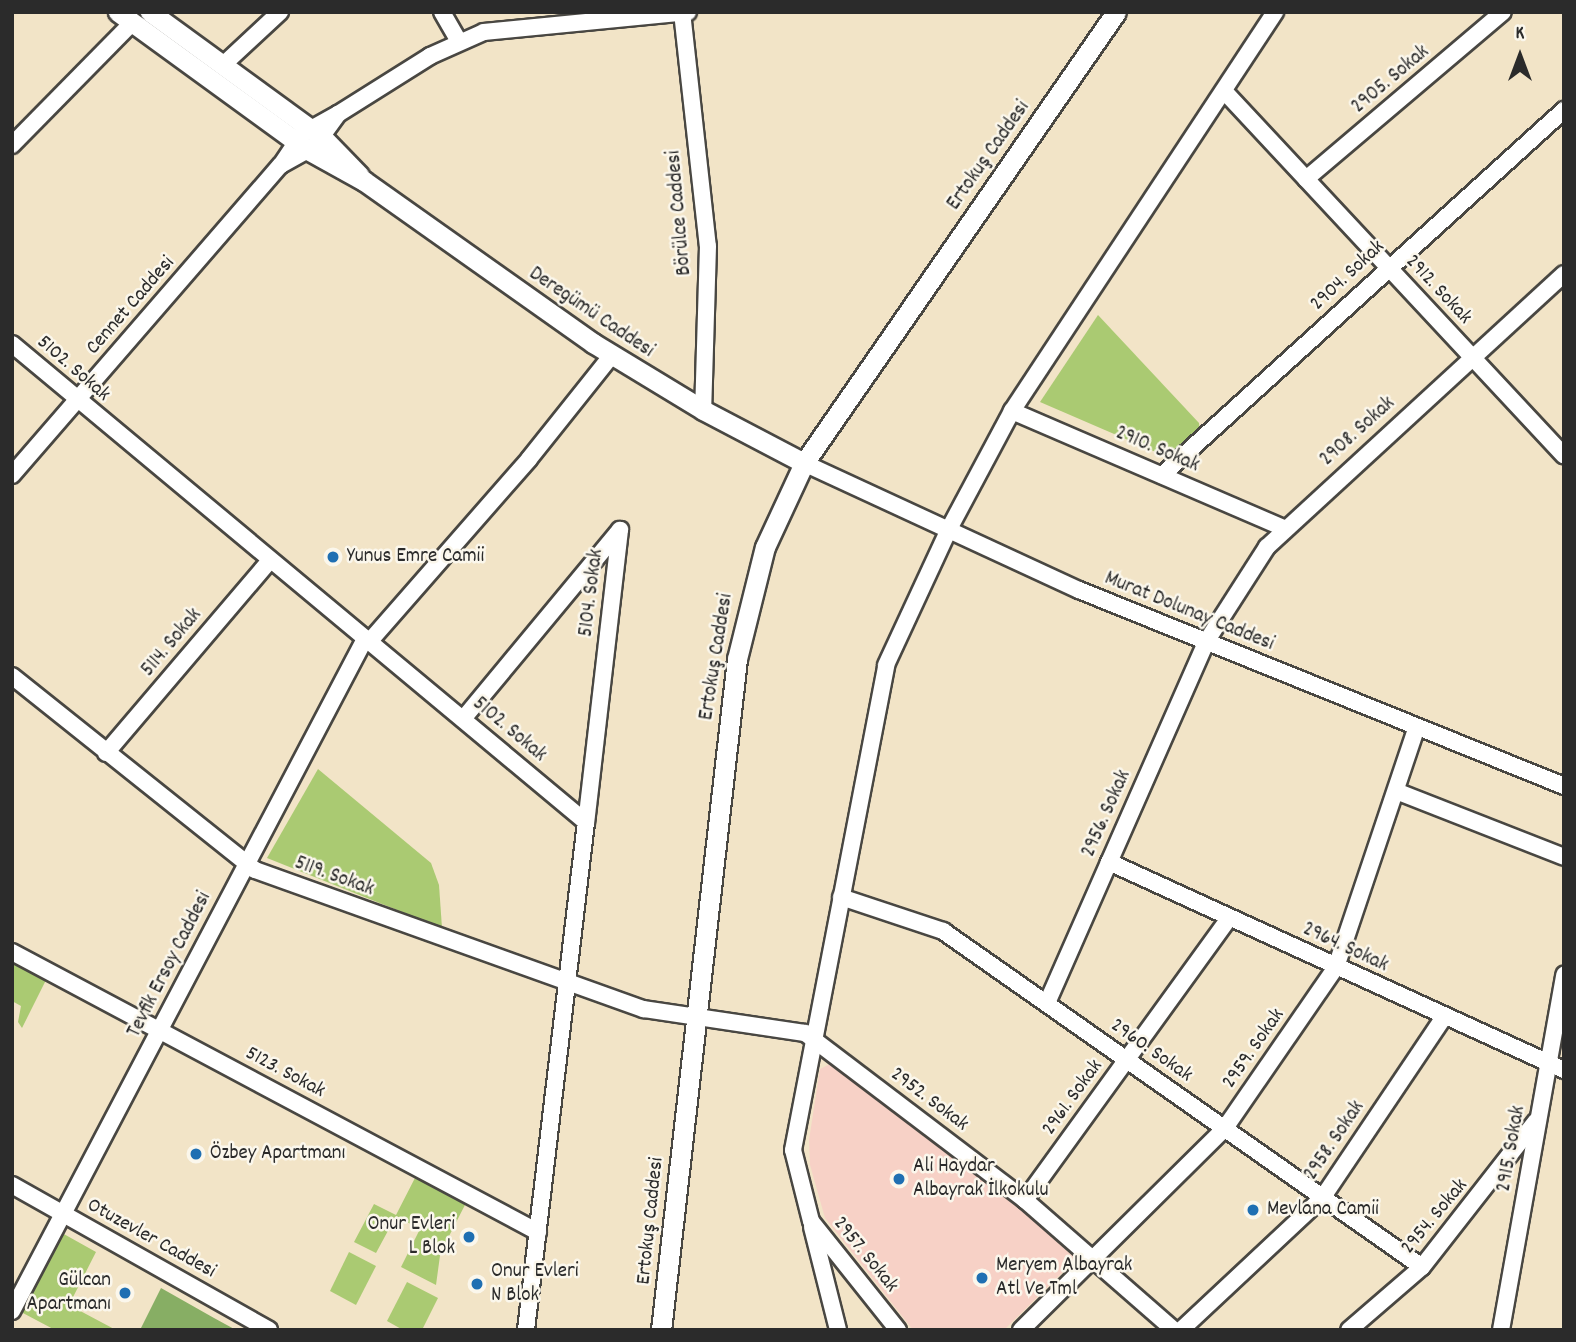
<!DOCTYPE html>
<html>
<head>
<meta charset="utf-8">
<style>
	body { margin:0 }
	#map { position:relative; width:1576px; height:1342px; overflow:hidden; background:#f2e4c7; font-family:Dekko,sans-serif }
	div>[style] { position:absolute }
	[style*='--x'] { left:calc(var(--x)*1px); top:calc(var(--y)*1px); width:calc(var(--w)*1px); rotate:calc(var(--a)*1deg) }
	.built>* { inset:0; background:#f7d1c6 }
	.green>* { inset:0; background:#aaca72 }
	.forest>* { inset:0; background:#87ae64 }
	.roads { filter:drop-shadow(2px 0 #494742) drop-shadow(-2px 0 #494742) drop-shadow(0 2px #494742) drop-shadow(0 -2px #494742) }
	.minor>* { height:16px; margin:-8px; padding:0 8px; transform-origin:8px; border-radius:8px; background:#fff }
	.major>* { height:19px; margin:-9.5px; padding:0 9.5px; transform-origin:9.5px; border-radius:9.5px; background:#fff }
	.dots>* { width:19px; height:19px; translate:-50% -50%; box-sizing:border-box; border:4px solid #fbf7ec; border-radius:50% }
	span { translate:-50% -50%; white-space:nowrap; text-align:center; line-height:1.15; -webkit-text-stroke:5px #fbf7ec; paint-order:stroke }
	.street-label { font-size:21px; color:#2b2b2b }
	.poi-label { font-size:21px; color:#2b2b2b }
	.left { translate:0 -50%; text-align:left }
	.right { translate:-100% -50%; text-align:right }
	.frame { position:absolute; inset:0; border:14px solid #2b2b2b; pointer-events:none }
	.north { position:absolute; left:1485px; top:21px; width:70px; height:70px; -webkit-text-stroke:5px #fbf7ec; paint-order:stroke; rotate:0deg; font-size:19px; font-weight:700; line-height:28px; text-align:center; color:#2b2b2b }
	.north::after { content:''; display:block; margin:auto; width:24px; height:32px; background:#2b2b2b; clip-path:polygon(50% 0,100% 100%,50% 72%,0 100%) }
</style>
</head>
<body>
<div id="map">
	<div class="built">
		<i style="clip-path:polygon(830px 1064px,1002px 1193px,1076px 1259px,1004px 1330px,913px 1330px,825px 1218px,810px 1165px,809px 1140px,820px 1069px)"></i>
	</div>
	<div class="green">
		<i style="clip-path:polygon(1098px 315px,1199px 423px,1200px 434px,1172px 459px,1040px 402px)"></i>
		<i style="clip-path:polygon(318px 769px,431px 863px,439px 885px,442px 928px,267px 858px)"></i>
		<i style="clip-path:polygon(12px 959px,47px 978px,22px 1028px,18px 1022px,21px 1006px,12px 1001px)"></i>
		<i style="clip-path:polygon(417px 1174px,467px 1201px,446px 1242px,442px 1241px,436px 1285px,401px 1267px,420px 1229px,396px 1216px,376px 1253px,354px 1242px,374px 1204px,396px 1215px)"></i>
		<i style="clip-path:polygon(62px 1233px,96px 1252px,69px 1305px,116px 1330px,55px 1330px,21px 1312px)"></i>
		<i style="clip-path:polygon(349px 1252px,376px 1266px,356px 1305px,330px 1291px)"></i>
		<i style="clip-path:polygon(407px 1282px,438px 1298px,422px 1330px,403px 1330px,387px 1321px)"></i>
	</div>
	<div class="forest">
		<i style="clip-path:polygon(161px 1288px,214px 1318px,236px 1330px,140px 1330px)"></i>
	</div>
	<div class="roads">
		<div class="minor">
			<i style="--x:442;--y:12;--w:34;--a:60"></i>
			<i style="--x:682;--y:12;--w:235;--a:83.7"></i>
			<i style="--x:708;--y:246;--w:164;--a:91.7"></i>
			<i style="--x:223;--y:65;--w:78;--a:-42.9"></i>
			<i style="--x:1225;--y:92;--w:497;--a:47"></i>
			<i style="--x:338;--y:114;--w:109;--a:-32.2"></i>
			<i style="--x:430;--y:56;--w:59;--a:-24"></i>
			<i style="--x:484;--y:32;--w:205;--a:-5.6"></i>
			<i style="--x:338;--y:114;--w:39;--a:126"></i>
			<i style="--x:315;--y:146;--w:39;--a:151"></i>
			<i style="--x:281;--y:165;--w:37;--a:-56"></i>
			<i style="--x:302;--y:134;--w:41;--a:-29.1"></i>
			<i style="--x:12;--y:145;--w:171;--a:-45.5"></i>
			<i style="--x:1306;--y:179;--w:258;--a:-40.3"></i>
			<i style="--x:12;--y:344;--w:747;--a:39.79"></i>
			<i style="--x:586;--y:822;--w:512;--a:96.74"></i>
			<i style="--x:1012;--y:411;--w:296;--a:23.3"></i>
			<i style="--x:804;--y:463;--w:303;--a:24.8"></i>
			<i style="--x:1079;--y:590;--w:523;--a:22"></i>
			<i style="--x:12;--y:475;--w:410;--a:-49.1"></i>
			<i style="--x:1162;--y:475;--w:543;--a:-42.24"></i>
			<i style="--x:369;--y:642;--w:243;--a:-48.8"></i>
			<i style="--x:529;--y:459;--w:133;--a:-51.4"></i>
			<i style="--x:12;--y:676;--w:311;--a:38.6"></i>
			<i style="--x:255;--y:870;--w:413;--a:19.7"></i>
			<i style="--x:644;--y:1009;--w:163;--a:8.5"></i>
			<i style="--x:805;--y:1033;--w:276;--a:37.2"></i>
			<i style="--x:1025;--y:1200;--w:198;--a:41.1"></i>
			<i style="--x:463;--y:719;--w:246;--a:-50.3"></i>
			<i style="--x:620;--y:530;--w:294;--a:96.6"></i>
			<i style="--x:106;--y:753;--w:253;--a:-49.6"></i>
			<i style="--x:1396;--y:791;--w:180;--a:21.4"></i>
			<i style="--x:1109;--y:862;--w:500;--a:24.57"></i>
			<i style="--x:841;--y:897;--w:108;--a:18.4"></i>
			<i style="--x:943;--y:931;--w:585;--a:35.05"></i>
			<i style="--x:12;--y:952;--w:596;--a:28.03"></i>
			<i style="--x:1047;--y:1003;--w:394;--a:-66.2"></i>
			<i style="--x:1206;--y:642;--w:113;--a:-57.3"></i>
			<i style="--x:1267;--y:547;--w:403;--a:-42.6"></i>
			<i style="--x:12;--y:1185;--w:295;--a:29.4"></i>
			<i style="--x:1025;--y:1200;--w:348;--a:-54.1"></i>
			<i style="--x:812;--y:1227;--w:106;--a:75.8"></i>
			<i style="--x:12;--y:1311;--w:759;--a:-62.29"></i>
			<i style="--x:898;--y:1330;--w:139;--a:-128.6"></i>
			<i style="--x:811;--y:1221;--w:73;--a:-104.2"></i>
			<i style="--x:793;--y:1150;--w:494;--a:-79.1"></i>
			<i style="--x:886;--y:665;--w:150;--a:-65.1"></i>
			<i style="--x:949;--y:529;--w:134;--a:-61.9"></i>
			<i style="--x:1012;--y:411;--w:478;--a:-56.6"></i>
			<i style="--x:1021;--y:1330;--w:287;--a:-44.7"></i>
			<i style="--x:1225;--y:1128;--w:196;--a:-55.4"></i>
			<i style="--x:1336;--y:967;--w:253;--a:-71.4"></i>
			<i style="--x:1181;--y:1330;--w:195;--a:-43.1"></i>
			<i style="--x:1323;--y:1197;--w:217;--a:-56.1"></i>
			<i style="--x:1349;--y:1330;--w:96;--a:-40.8"></i>
			<i style="--x:1422;--y:1267;--w:185;--a:-52"></i>
			<i style="--x:1501;--y:1330;--w:361;--a:-79.9"></i>
		</div>
		<div class="major">
			<i style="--x:118;--y:12;--w:235;--a:36"></i>
			<i style="--x:308;--y:150;--w:64;--a:29"></i>
			<i style="--x:364;--y:181;--w:281;--a:35.3"></i>
			<i style="--x:593;--y:343;--w:129;--a:31.3"></i>
			<i style="--x:703;--y:410;--w:114;--a:27.7"></i>
			<i style="--x:150;--y:12;--w:214;--a:36.1"></i>
			<i style="--x:323;--y:138;--w:52;--a:45.8"></i>
			<i style="--x:661;--y:1330;--w:675;--a:-83.54"></i>
			<i style="--x:737;--y:659;--w:115;--a:-76"></i>
			<i style="--x:765;--y:547;--w:93;--a:-65.1"></i>
			<i style="--x:804;--y:463;--w:548;--a:-55.32"></i>
		</div>
	</div>
	<div class="dots">
		<i style="left:333px;top:557px;background:#1f6fb2"></i>
		<i style="left:196px;top:1154px;background:#1f6fb2"></i>
		<i style="left:899px;top:1179px;background:#1f6fb2"></i>
		<i style="left:1253px;top:1210px;background:#1f6fb2"></i>
		<i style="left:469px;top:1237px;background:#1f6fb2"></i>
		<i style="left:982px;top:1278px;background:#1f6fb2"></i>
		<i style="left:477px;top:1284px;background:#1f6fb2"></i>
		<i style="left:125px;top:1293px;background:#1f6fb2"></i>
	</div>
	<div class="street-label">
		<span style="left:1391px;top:80px;rotate:-40deg">2905. Sokak</span>
		<span style="left:989px;top:156px;rotate:-55deg">Ertokuş Caddesi</span>
		<span style="left:680px;top:213px;rotate:-95deg">Börülce Caddesi</span>
		<span style="left:1348px;top:276px;rotate:-43deg">2904. Sokak</span>
		<span style="left:1438px;top:290px;rotate:47deg">2912. Sokak</span>
		<span style="left:131px;top:306px;rotate:-49deg">Cennet Caddesi</span>
		<span style="left:591px;top:313px;rotate:34deg">Deregümü Caddesi</span>
		<span style="left:73px;top:369px;rotate:41deg">5102. Sokak</span>
		<span style="left:1358px;top:432px;rotate:-42deg">2908. Sokak</span>
		<span style="left:1157px;top:450px;rotate:23deg">2910. Sokak</span>
		<span style="left:592px;top:593px;rotate:-83deg">5104. Sokak</span>
		<span style="left:1189px;top:612px;rotate:22deg">Murat Dolunay Caddesi</span>
		<span style="left:172px;top:643px;rotate:-50deg">5114. Sokak</span>
		<span style="left:717px;top:657px;rotate:-81deg">Ertokuş Caddesi</span>
		<span style="left:509px;top:730px;rotate:40deg">5102. Sokak</span>
		<span style="left:1107px;top:814px;rotate:-66deg">2956. Sokak</span>
		<span style="left:334px;top:877px;rotate:20deg">5119. Sokak</span>
		<span style="left:1345px;top:948px;rotate:25deg">2964. Sokak</span>
		<span style="left:170px;top:965px;rotate:-63deg">Tevfik Ersoy Caddesi</span>
		<span style="left:1254px;top:1049px;rotate:-55deg">2959. Sokak</span>
		<span style="left:1151px;top:1051px;rotate:35deg">2960. Sokak</span>
		<span style="left:285px;top:1073px;rotate:28deg">5123. Sokak</span>
		<span style="left:1073px;top:1098px;rotate:-54deg">2961. Sokak</span>
		<span style="left:929px;top:1100px;rotate:37deg">2952. Sokak</span>
		<span style="left:1335px;top:1141px;rotate:-56deg">2958. Sokak</span>
		<span style="left:1512px;top:1149px;rotate:-80deg">2915. Sokak</span>
		<span style="left:1435px;top:1217px;rotate:-50deg">2954. Sokak</span>
		<span style="left:651px;top:1221px;rotate:-84deg">Ertokuş Caddesi</span>
		<span style="left:151px;top:1239px;rotate:29deg">Otuzevler Caddesi</span>
		<span style="left:865px;top:1255px;rotate:51deg">2957. Sokak</span>
	</div>
	<div class="poi-label">
		<span class="left" style="left:347px;top:557px">Yunus Emre Camii</span>
		<span class="left" style="left:210px;top:1154px">Özbey Apartmanı</span>
		<span class="left" style="left:913px;top:1179px">Ali Haydar<br>Albayrak İlkokulu</span>
		<span class="left" style="left:1267px;top:1210px">Mevlana Camii</span>
		<span class="right" style="left:455px;top:1237px">Onur Evleri<br>L Blok</span>
		<span class="left" style="left:996px;top:1278px">Meryem Albayrak<br>Atl Ve Tml</span>
		<span class="left" style="left:491px;top:1284px">Onur Evleri<br>N Blok</span>
		<span class="right" style="left:111px;top:1293px">Gülcan<br>Apartmanı</span>
	</div>
	<div class="frame"></div>
	<div class="north">K</div>
</div>
</body>
</html>
